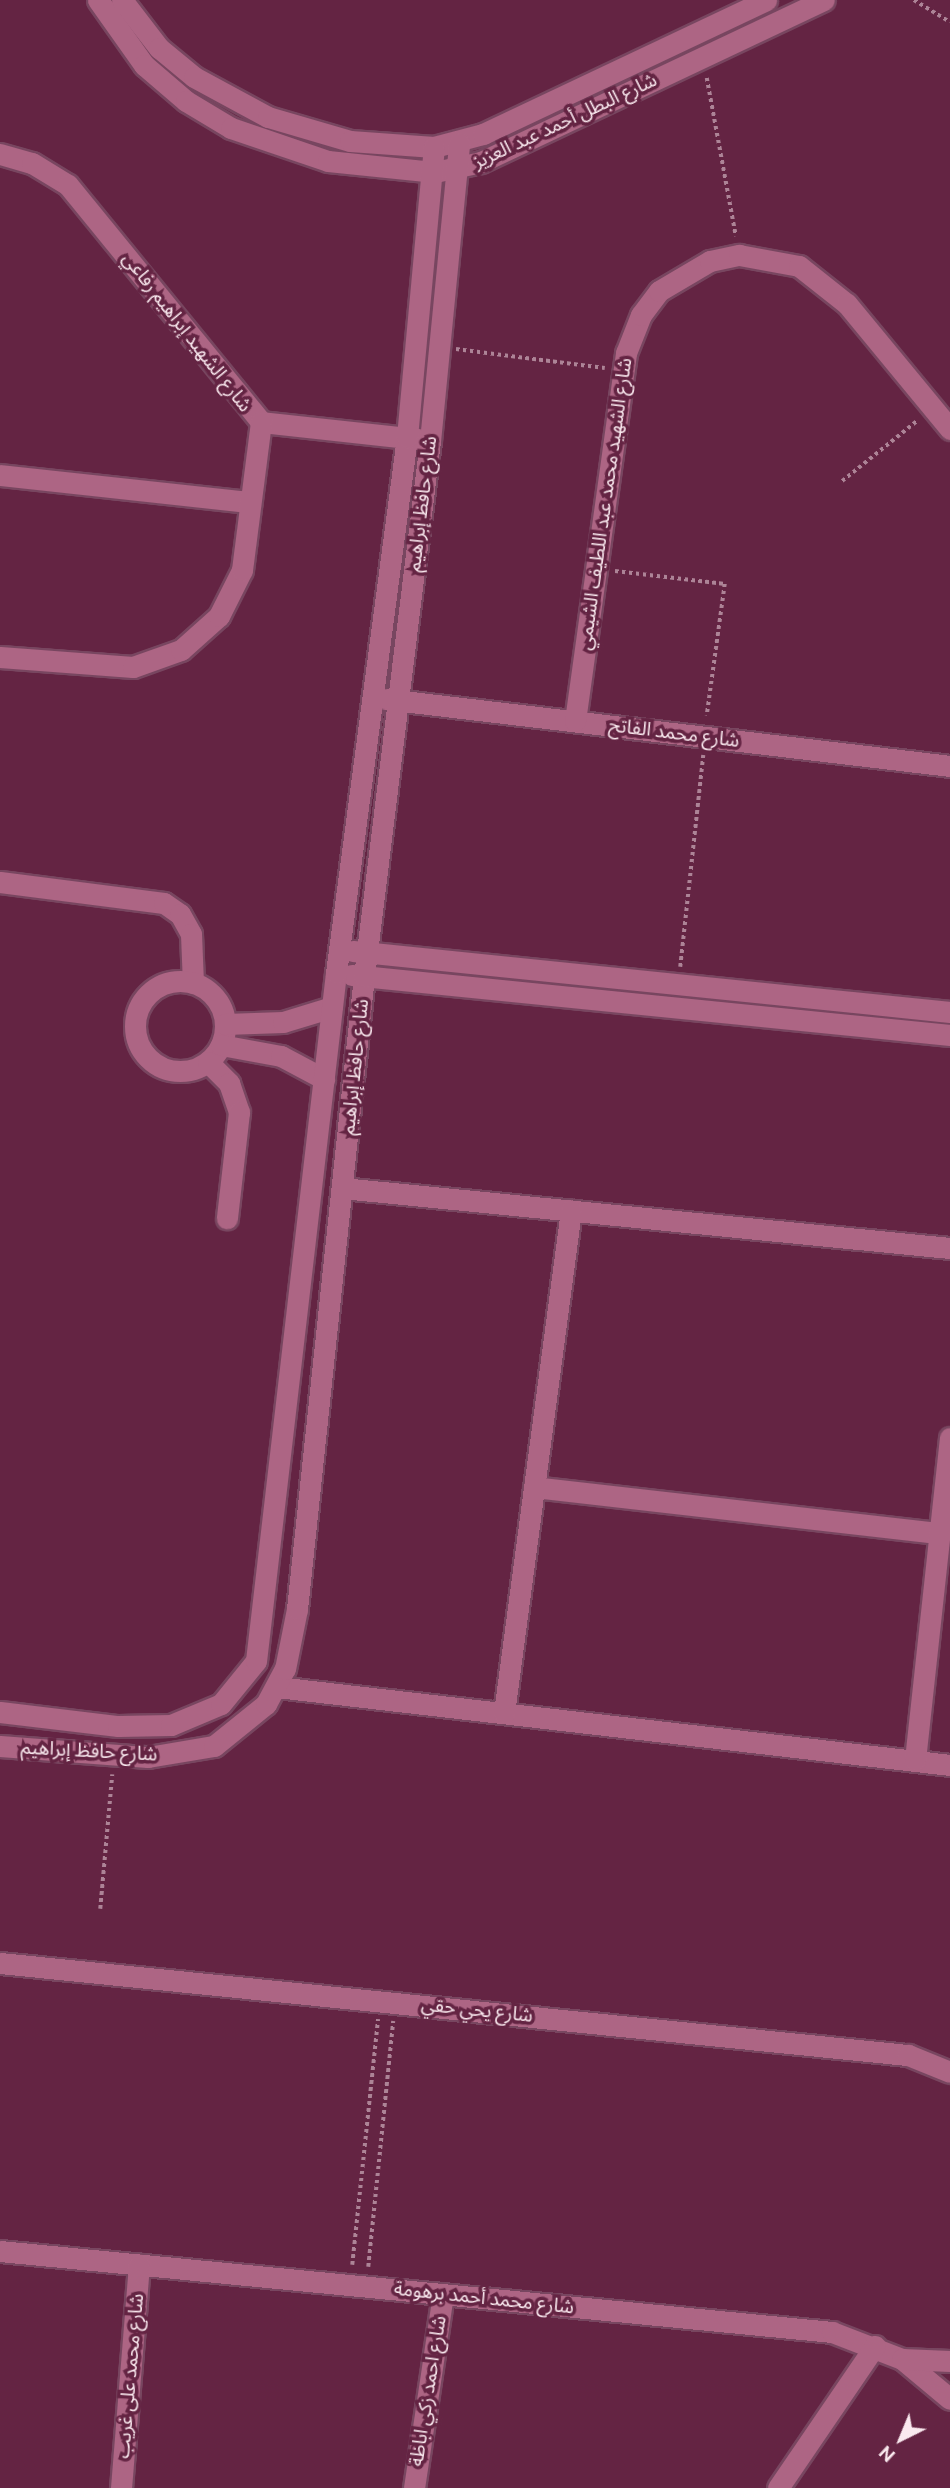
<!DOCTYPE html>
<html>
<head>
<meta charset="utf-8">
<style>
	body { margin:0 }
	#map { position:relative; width:950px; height:2488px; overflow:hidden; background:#642443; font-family:Ubuntu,"Noto Sans Arabic",sans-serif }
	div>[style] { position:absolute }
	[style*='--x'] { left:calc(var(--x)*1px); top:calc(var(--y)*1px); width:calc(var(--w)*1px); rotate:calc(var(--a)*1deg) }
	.path>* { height:3.5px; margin-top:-1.75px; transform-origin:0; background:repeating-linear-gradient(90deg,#ad8497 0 3.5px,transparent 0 7px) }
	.roads { filter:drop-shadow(2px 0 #784660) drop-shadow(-2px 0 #784660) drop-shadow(0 2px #784660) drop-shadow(0 -2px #784660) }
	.minor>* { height:21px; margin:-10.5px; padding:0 10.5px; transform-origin:10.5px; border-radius:10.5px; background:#ad6584 }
	.minor>.ring { margin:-10.5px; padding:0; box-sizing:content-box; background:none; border:21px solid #ad6584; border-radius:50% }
	span { translate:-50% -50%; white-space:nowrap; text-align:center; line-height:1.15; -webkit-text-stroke:7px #642443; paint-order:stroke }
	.street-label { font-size:19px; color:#fae9ef }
	.north { position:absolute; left:866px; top:2404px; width:70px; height:70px; -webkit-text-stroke:5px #642443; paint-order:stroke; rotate:223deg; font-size:19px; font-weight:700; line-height:28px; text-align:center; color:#fae9ef }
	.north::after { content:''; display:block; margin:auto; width:24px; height:32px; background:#fae9ef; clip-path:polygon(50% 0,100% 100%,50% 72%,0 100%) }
</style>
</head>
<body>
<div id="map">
	<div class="path">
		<i style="--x:914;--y:0;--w:42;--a:31.4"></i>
		<i style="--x:707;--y:78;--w:161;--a:79.6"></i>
		<i style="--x:456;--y:349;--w:150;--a:7.3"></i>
		<i style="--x:842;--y:481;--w:96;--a:-38.7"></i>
		<i style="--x:615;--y:571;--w:111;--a:6.7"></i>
		<i style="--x:725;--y:584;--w:133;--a:97.8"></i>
		<i style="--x:680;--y:967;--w:213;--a:-83.8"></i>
		<i style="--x:100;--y:1909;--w:135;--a:-84.9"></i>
		<i style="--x:352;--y:2265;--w:247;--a:-84"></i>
		<i style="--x:368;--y:2267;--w:247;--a:-84.2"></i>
	</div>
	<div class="roads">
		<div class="minor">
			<i style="--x:98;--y:0;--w:80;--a:54.7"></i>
			<i style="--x:144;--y:65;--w:55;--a:40.6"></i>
			<i style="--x:186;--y:101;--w:52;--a:31"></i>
			<i style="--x:231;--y:128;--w:102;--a:18.8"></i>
			<i style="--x:328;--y:161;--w:108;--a:5.9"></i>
			<i style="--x:435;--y:172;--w:47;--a:-12.3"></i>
			<i style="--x:481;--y:162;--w:379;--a:-25.3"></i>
			<i style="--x:122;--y:0;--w:61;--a:52.4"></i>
			<i style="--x:159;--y:48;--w:45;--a:39.6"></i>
			<i style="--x:194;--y:77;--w:84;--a:28.4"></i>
			<i style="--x:268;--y:117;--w:85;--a:16.3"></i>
			<i style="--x:350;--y:141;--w:84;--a:4.1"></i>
			<i style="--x:434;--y:147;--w:51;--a:-14.9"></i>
			<i style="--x:483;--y:134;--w:313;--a:-25.3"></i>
			<i style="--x:0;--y:154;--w:33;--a:16"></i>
			<i style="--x:32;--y:163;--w:42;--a:31.4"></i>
			<i style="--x:68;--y:185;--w:306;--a:50.8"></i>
			<i style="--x:261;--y:422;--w:158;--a:6.2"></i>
			<i style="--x:0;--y:475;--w:251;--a:6.2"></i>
			<i style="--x:0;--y:657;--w:133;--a:4.3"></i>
			<i style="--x:133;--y:667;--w:51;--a:-19.5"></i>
			<i style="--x:181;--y:650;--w:51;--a:-41.8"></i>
			<i style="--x:219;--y:616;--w:51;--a:-63.4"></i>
			<i style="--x:242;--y:570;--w:149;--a:-82.7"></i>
			<i style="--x:386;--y:699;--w:568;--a:6.77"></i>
			<i style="--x:575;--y:721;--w:372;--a:-82.1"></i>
			<i style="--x:626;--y:353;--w:41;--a:-68.5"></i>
			<i style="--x:641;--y:315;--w:30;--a:-53"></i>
			<i style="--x:659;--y:291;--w:59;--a:-30.5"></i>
			<i style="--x:710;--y:261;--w:30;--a:-12"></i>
			<i style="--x:739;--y:255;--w:61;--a:10.4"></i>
			<i style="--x:799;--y:266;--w:61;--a:38.4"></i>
			<i style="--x:847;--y:304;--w:162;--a:50.5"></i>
			<i style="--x:0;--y:882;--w:165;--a:7.3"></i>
			<i style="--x:164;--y:903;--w:19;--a:35"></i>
			<i style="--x:180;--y:914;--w:23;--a:61"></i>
			<i style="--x:191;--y:934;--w:49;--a:87.7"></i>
			<i style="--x:353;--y:951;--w:600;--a:5.83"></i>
			<i style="--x:352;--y:975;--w:601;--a:5.73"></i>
			<i class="ring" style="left:135px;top:981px;width:69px;height:69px"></i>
			<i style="--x:225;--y:1024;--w:58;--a:-2"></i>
			<i style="--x:283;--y:1022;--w:51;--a:-17"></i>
			<i style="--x:221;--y:1045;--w:61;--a:10.4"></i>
			<i style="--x:281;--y:1056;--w:49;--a:28.1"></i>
			<i style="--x:208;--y:1062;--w:30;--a:45"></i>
			<i style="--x:229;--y:1083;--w:31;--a:71"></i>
			<i style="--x:239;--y:1112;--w:107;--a:96.5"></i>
			<i style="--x:342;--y:1188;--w:611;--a:5.64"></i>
			<i style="--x:534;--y:1487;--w:409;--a:6.5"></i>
			<i style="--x:277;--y:1687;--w:678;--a:6.61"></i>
			<i style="--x:0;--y:1712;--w:119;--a:6.8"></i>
			<i style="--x:118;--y:1726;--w:53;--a:-1.1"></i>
			<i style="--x:171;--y:1725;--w:54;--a:-22.8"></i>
			<i style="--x:221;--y:1704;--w:55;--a:-50.9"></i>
			<i style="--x:256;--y:1661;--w:693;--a:-83.37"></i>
			<i style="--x:336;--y:973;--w:541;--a:-82.45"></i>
			<i style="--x:407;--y:437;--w:291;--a:-84.7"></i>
			<i style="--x:504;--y:1713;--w:507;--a:-82.41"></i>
			<i style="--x:0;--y:1746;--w:148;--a:4.3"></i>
			<i style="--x:148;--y:1757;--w:67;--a:-9.5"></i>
			<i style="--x:214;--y:1746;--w:67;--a:-38.9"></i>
			<i style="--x:266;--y:1704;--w:40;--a:-62"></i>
			<i style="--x:285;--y:1669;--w:61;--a:-78.7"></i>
			<i style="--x:297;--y:1609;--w:637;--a:-83.96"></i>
			<i style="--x:364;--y:976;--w:539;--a:-82.97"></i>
			<i style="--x:430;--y:441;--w:299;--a:-84.4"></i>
			<i style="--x:915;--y:1760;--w:324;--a:-83.8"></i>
			<i style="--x:0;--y:1963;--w:913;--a:5.79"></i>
			<i style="--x:908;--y:2055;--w:45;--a:22"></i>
			<i style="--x:0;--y:2251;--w:836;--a:5.56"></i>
			<i style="--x:832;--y:2332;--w:75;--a:21.1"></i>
			<i style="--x:902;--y:2359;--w:62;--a:39.8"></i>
			<i style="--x:902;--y:2359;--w:48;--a:2.4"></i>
			<i style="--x:121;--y:2488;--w:224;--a:-85.4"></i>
			<i style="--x:414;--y:2488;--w:196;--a:-81.5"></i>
			<i style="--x:778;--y:2488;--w:172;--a:-55.7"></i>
		</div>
	</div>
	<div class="street-label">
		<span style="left:565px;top:121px;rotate:-25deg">شارع البطل أحمد عبد العزيز</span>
		<span style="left:187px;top:332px;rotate:52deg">شارع الشهيد إبراهيم رفاعي</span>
		<span style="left:422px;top:504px;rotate:-83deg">شارع حافظ إبراهيم</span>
		<span style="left:605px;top:504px;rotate:-82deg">شارع الشهيد محمد عبد اللطيف الشيمي</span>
		<span style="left:674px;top:733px;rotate:7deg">شارع محمد الفاتح</span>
		<span style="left:355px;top:1067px;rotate:-84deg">شارع حافظ إبراهيم</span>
		<span style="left:89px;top:1751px;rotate:3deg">شارع حافظ إبراهيم</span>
		<span style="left:477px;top:2010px;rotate:6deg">شارع يحي حقي</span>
		<span style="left:484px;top:2298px;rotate:6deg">شارع محمد أحمد برهومة</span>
		<span style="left:130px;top:2376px;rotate:-85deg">شارع محمد على غريب</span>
		<span style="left:428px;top:2391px;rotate:-81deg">شارع احمد زكي اباظة</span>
	</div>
	<div class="north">N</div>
</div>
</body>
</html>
